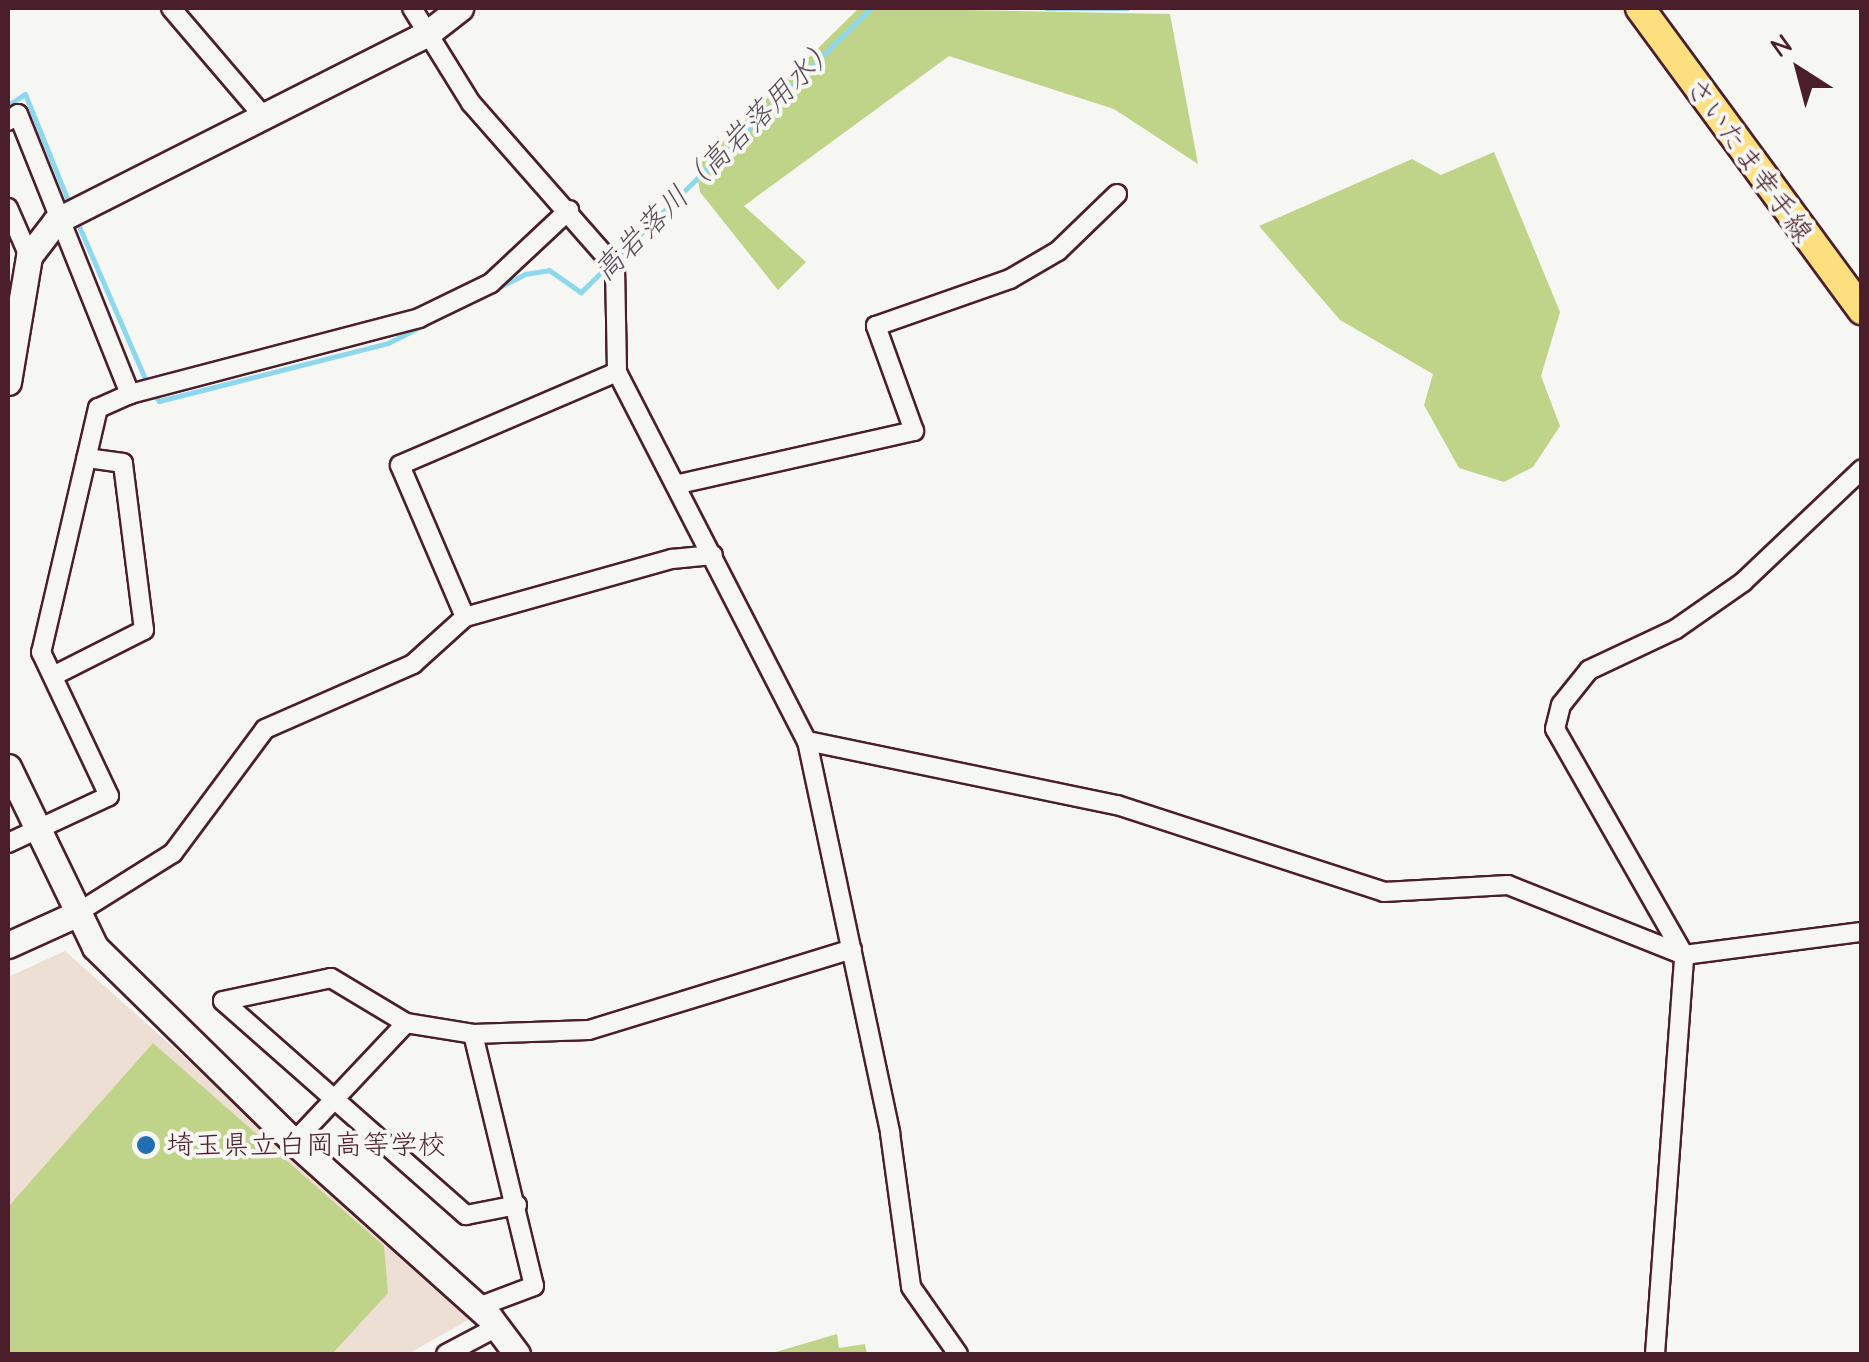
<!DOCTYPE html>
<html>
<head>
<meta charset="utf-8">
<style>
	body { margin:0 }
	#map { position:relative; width:1869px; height:1362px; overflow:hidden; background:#f6f6f2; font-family:"Comic Neue","Klee One",sans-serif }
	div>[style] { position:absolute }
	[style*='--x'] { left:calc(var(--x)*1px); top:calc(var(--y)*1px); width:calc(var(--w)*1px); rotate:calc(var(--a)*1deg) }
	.built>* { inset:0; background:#eddfd3 }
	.green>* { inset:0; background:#c0d489 }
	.stream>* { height:5px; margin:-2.5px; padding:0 2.5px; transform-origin:2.5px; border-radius:2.5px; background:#8dd8ed }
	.roads { filter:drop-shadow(2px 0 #4a1f2b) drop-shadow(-2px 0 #4a1f2b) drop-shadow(0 2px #4a1f2b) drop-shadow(0 -2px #4a1f2b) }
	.street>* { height:18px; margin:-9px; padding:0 9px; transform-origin:9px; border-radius:9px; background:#f6f6f2 }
	.secondary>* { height:25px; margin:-12.5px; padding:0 12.5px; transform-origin:12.5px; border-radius:12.5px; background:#f6f6f2 }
	.primary>* { height:28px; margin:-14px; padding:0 14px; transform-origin:14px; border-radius:14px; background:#fedf80 }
	.dots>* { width:28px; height:28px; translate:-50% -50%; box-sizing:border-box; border:5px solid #f6f6f2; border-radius:50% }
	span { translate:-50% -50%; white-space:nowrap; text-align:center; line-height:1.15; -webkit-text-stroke:8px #f6f6f2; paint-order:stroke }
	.street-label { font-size:28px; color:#4a1f2b }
	.poi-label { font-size:28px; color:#4a1f2b }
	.left { translate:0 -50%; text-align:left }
	.water-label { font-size:30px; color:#5b4d5c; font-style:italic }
	.frame { position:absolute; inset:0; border:10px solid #4a1f2b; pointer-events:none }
	.north { position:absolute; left:1749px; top:20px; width:100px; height:100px; -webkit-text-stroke:8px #f6f6f2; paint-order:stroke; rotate:324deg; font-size:28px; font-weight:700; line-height:40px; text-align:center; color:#4a1f2b }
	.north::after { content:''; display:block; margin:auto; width:35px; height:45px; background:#4a1f2b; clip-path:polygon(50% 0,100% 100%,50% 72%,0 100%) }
</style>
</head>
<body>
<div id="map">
	<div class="built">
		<i style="clip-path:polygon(65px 951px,470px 1312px,468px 1320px,408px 1354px,8px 1354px,8px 977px)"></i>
	</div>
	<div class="green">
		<i style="clip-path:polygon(859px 8px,1170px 14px,1198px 164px,1114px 109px,949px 56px,744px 206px,806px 262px,778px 290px,700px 192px,696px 168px)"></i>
		<i style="clip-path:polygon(1494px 152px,1560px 312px,1541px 376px,1560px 426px,1533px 467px,1504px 482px,1459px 468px,1424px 405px,1433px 374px,1340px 320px,1259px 226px,1412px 159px,1441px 175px)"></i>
		<i style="clip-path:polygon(153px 1043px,384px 1246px,388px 1293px,332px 1354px,8px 1354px,8px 1207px)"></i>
		<i style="clip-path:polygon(837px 1334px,839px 1348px,865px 1344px,867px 1354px,769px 1354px)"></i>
	</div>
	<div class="stream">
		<i style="--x:1046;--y:8;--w:81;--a:0"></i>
		<i style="--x:8;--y:105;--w:20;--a:-33"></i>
		<i style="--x:25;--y:94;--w:118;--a:68"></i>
		<i style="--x:75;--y:217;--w:184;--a:66.6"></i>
		<i style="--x:154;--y:395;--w:8;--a:50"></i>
		<i style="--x:159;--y:401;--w:236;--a:-14.2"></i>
		<i style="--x:388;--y:343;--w:153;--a:-26.7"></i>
		<i style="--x:525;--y:274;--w:24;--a:-9"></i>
		<i style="--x:549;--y:270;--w:39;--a:35"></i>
		<i style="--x:581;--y:292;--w:406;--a:-44.4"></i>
	</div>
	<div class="roads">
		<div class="street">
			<i style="--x:171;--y:8;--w:143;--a:49.5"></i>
			<i style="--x:412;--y:8;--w:112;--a:58.2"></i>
			<i style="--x:471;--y:103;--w:218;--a:48.7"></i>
			<i style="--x:615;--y:267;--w:105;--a:88.9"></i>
			<i style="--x:617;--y:372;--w:415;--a:62.8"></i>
			<i style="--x:807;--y:741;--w:401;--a:78"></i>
			<i style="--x:890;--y:1133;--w:155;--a:82.2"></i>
			<i style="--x:911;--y:1287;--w:82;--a:55"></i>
			<i style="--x:8;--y:121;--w:12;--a:-35"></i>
			<i style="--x:18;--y:114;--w:302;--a:68.2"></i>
			<i style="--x:130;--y:394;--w:35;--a:156"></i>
			<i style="--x:98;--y:408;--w:251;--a:103.1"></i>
			<i style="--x:41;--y:652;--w:159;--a:64.7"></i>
			<i style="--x:109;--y:796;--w:111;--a:155"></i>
			<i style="--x:8;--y:208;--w:52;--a:66.4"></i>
			<i style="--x:130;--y:394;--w:299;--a:-14.7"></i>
			<i style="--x:419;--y:318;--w:80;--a:-25.9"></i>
			<i style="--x:491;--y:283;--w:107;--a:-43.1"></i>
			<i style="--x:679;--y:484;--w:241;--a:-12.7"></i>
			<i style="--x:914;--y:431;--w:112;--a:-109.9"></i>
			<i style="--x:876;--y:326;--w:142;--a:-19.3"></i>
			<i style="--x:1010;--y:279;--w:56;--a:-30.3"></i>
			<i style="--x:1058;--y:251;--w:82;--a:-44"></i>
			<i style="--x:465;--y:617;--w:165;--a:-113.2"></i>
			<i style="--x:400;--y:465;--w:236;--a:-23.2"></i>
			<i style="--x:53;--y:676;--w:102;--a:-26.8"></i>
			<i style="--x:144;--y:630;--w:168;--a:-97.2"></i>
			<i style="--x:123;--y:463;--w:37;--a:-172"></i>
			<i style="--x:807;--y:741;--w:317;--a:11.7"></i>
			<i style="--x:1117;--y:805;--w:281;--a:18"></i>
			<i style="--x:1384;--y:892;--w:124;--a:-3.2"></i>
			<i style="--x:1508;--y:885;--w:189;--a:21.7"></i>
			<i style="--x:1684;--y:955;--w:179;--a:-7.4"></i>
			<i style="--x:74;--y:915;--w:117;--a:-32.1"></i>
			<i style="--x:173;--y:853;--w:154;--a:-53.4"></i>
			<i style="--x:265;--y:729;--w:162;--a:-23.7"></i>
			<i style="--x:413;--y:664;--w:70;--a:-42.1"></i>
			<i style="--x:465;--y:617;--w:215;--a:-15.7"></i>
			<i style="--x:672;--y:559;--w:41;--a:-5.6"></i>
			<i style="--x:223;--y:1001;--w:110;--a:-12"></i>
			<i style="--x:331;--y:978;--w:87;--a:31"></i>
			<i style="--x:406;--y:1023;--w:68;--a:9.3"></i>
			<i style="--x:473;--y:1034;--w:116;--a:-2"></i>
			<i style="--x:589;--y:1030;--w:275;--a:-17.1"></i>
			<i style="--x:223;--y:1001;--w:324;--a:41.4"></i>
			<i style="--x:466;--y:1215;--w:52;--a:-11.1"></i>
			<i style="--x:473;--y:1034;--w:259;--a:76.4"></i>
			<i style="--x:534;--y:1286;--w:60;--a:159.4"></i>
			<i style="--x:294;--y:1142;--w:163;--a:-46.7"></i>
			<i style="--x:446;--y:1354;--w:58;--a:-27.9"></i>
			<i style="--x:1655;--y:1354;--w:400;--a:-85.8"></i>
			<i style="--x:1684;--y:955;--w:260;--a:-119.7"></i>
			<i style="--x:1555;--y:729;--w:25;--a:-76"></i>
			<i style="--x:1561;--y:705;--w:45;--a:-51.3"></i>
			<i style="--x:1589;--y:670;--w:96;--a:-25.2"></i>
			<i style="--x:1676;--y:629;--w:82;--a:-35"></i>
			<i style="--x:1743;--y:582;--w:164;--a:-43.5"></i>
		</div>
		<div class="secondary">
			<i style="--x:8;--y:382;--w:128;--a:-80.5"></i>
			<i style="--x:29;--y:256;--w:44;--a:-52.4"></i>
			<i style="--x:56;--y:221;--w:417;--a:-26.8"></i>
			<i style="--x:428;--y:33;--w:41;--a:-38"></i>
			<i style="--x:8;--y:767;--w:200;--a:64.2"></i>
			<i style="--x:95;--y:947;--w:279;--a:44.4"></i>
			<i style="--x:294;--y:1142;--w:263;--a:41.9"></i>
			<i style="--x:490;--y:1318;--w:45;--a:53.1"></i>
			<i style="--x:8;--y:945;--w:72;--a:-24.4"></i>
		</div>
		<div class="primary">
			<i style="--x:1640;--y:8;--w:375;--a:53.7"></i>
		</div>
	</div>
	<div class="dots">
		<i style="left:146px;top:1145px;background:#1f6fb2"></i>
	</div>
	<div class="street-label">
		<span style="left:1749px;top:160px;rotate:54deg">さいたま幸手線</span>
	</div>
	<div class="poi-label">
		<span class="left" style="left:166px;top:1145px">埼玉県立白岡高等学校</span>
	</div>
	<div class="water-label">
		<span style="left:716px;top:160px;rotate:-45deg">高岩落川（高岩落用水）</span>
	</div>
	<div class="frame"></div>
	<div class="north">N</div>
</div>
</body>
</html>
